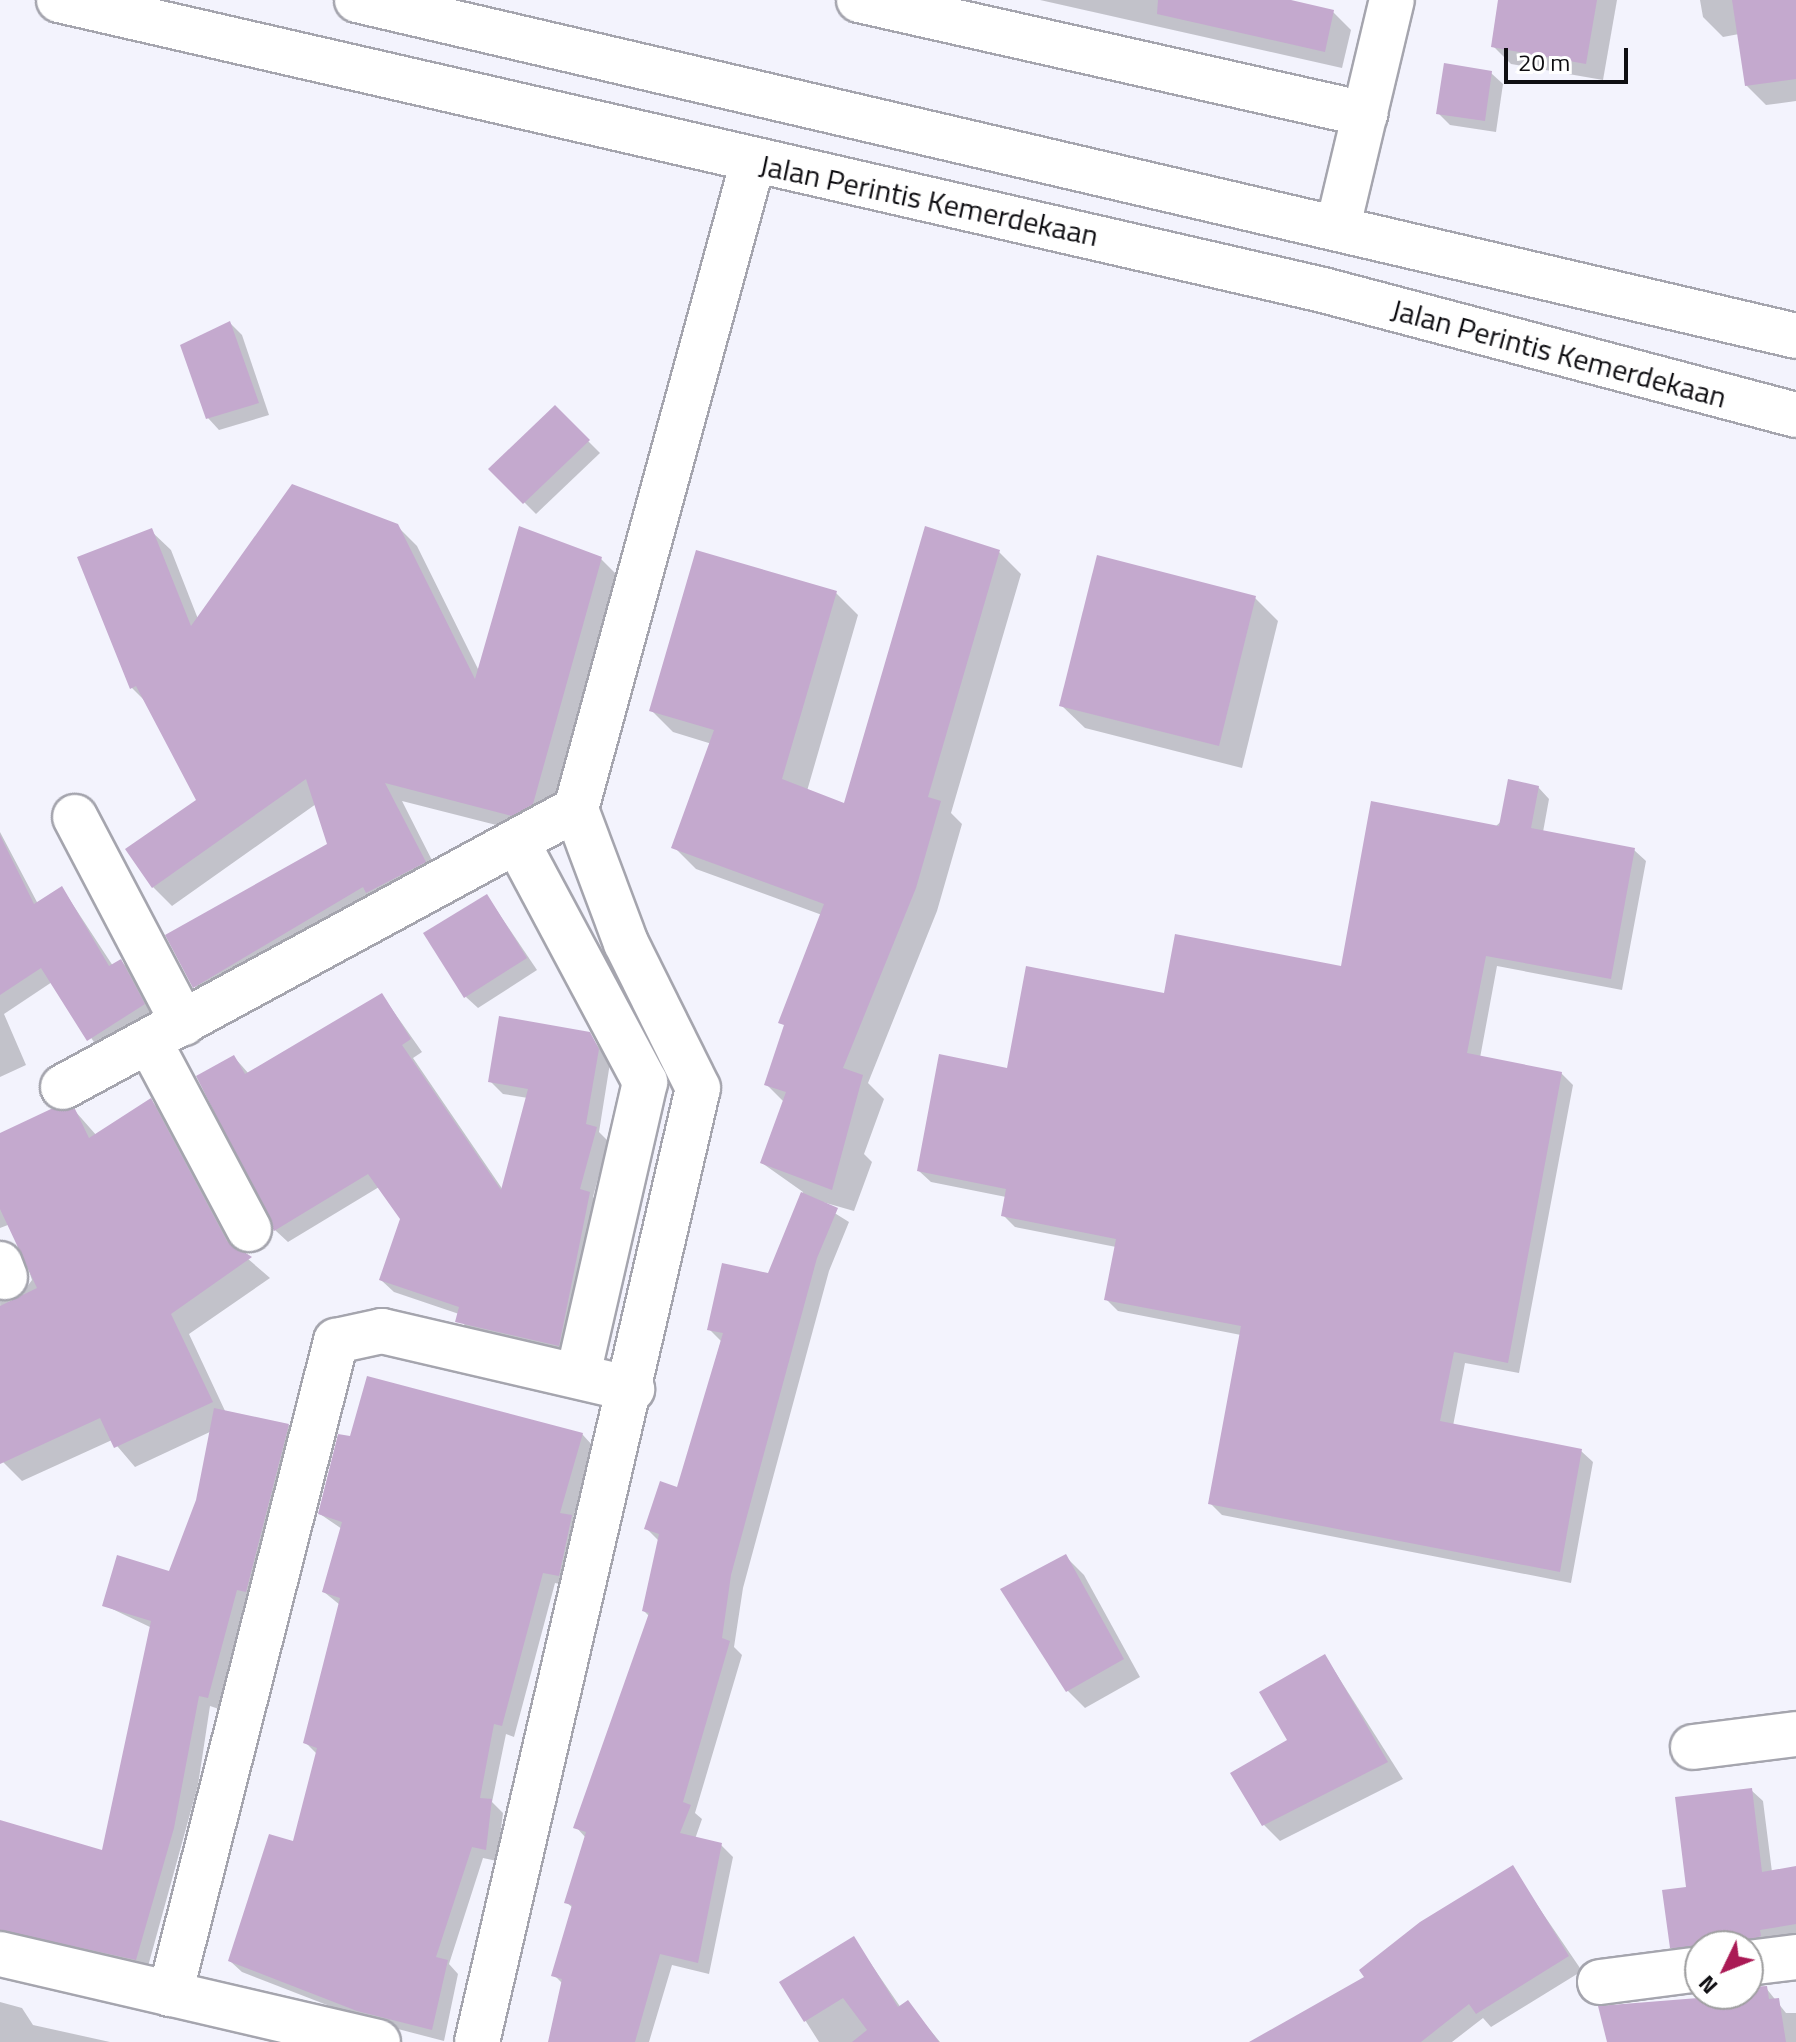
<!DOCTYPE html>
<html>
<head>
<meta charset="utf-8">
<style>
	body { margin:0 }
	#map { position:relative; width:1796px; height:2042px; overflow:hidden; background:#f3f3fd; font-family:"Titillium Web",sans-serif }
	div>[style] { position:absolute }
	[style*='--x'] { left:calc(var(--x)*1px); top:calc(var(--y)*1px); width:calc(var(--w)*1px); rotate:calc(var(--a)*1deg) }
	.shadow>* { inset:0; background:#0003 }
	.building>* { inset:0; background:#c4a9ce }
	.roads { filter:drop-shadow(2px 0 #a5a5ae) drop-shadow(-2px 0 #a5a5ae) drop-shadow(0 2px #a5a5ae) drop-shadow(0 -2px #a5a5ae) }
	.minor>* { height:44px; margin:-22px; padding:0 22px; transform-origin:22px; border-radius:22px; background:#fff }
	.highway>* { height:44px; margin:-22px; padding:0 22px; transform-origin:22px; border-radius:22px; background:#fff }
	span { translate:-50% -50%; white-space:nowrap; text-align:center; line-height:1.15; -webkit-text-stroke:6px #fff; paint-order:stroke }
	.street-label { font-size:30px; color:#0f0e12 }
	.north { position:absolute; left:1684px; top:1930px; width:80px; height:80px; box-sizing:border-box; background:#fff; border:2px solid #9f9fa0; border-radius:50%; rotate:227deg; font-size:22px; font-weight:700; line-height:32px; text-align:center; color:#0f0e12 }
	.north::after { content:''; display:block; margin:auto; width:28px; height:36px; background:#aa1a55; clip-path:polygon(50% 0,100% 100%,50% 72%,0 100%) }
	.scale { position:absolute; left:1504px; top:48px; width:124px; height:36px; box-sizing:border-box; border:4px solid #0f0e12; border-top:0; padding-left:10px; font-size:24px; line-height:28px; white-space:nowrap; color:#0f0e12; -webkit-text-stroke:6px #fff; paint-order:stroke }
</style>
</head>
<body>
<div id="map">
	<div class="shadow">
		<i style="clip-path:polygon(1040px 0,1282px 0,1333px 12px,1351px 30px,1342px 68px)"></i>
		<i style="clip-path:polygon(1500px 0,1617px 0,1603px 80px,1511px 64px,1493px 46px)"></i>
		<i style="clip-path:polygon(1700px 0,1796px 0,1796px 101px,1766px 105px,1746px 85px,1739px 34px,1723px 37px,1703px 17px)"></i>
		<i style="clip-path:polygon(1491px 73px,1503px 84px,1496px 132px,1450px 125px,1438px 113px)"></i>
		<i style="clip-path:polygon(230px 323px,242px 335px,269px 415px,219px 430px,208px 418px)"></i>
		<i style="clip-path:polygon(555px 408px,600px 453px,536px 514px,491px 469px)"></i>
		<i style="clip-path:polygon(397px 526px,417px 546px,479px 671px,601px 559px,620px 578px,552px 823px,532px 834px,402px 801px,443px 882px,214px 1006px,195px 987px,329px 845px,316px 804px,172px 906px,153px 887px,199px 800px,148px 704px,132px 688px,151px 531px,171px 550px,198px 619px)"></i>
		<i style="clip-path:polygon(999px 552px,1021px 574px,951px 813px,962px 824px,937px 911px,868px 1083px,884px 1099px,864px 1154px,872px 1162px,854px 1211px,812px 1199px,849px 1222px,829px 1271px,743px 1588px,734px 1647px,742px 1655px,695px 1813px,702px 1819px,695px 1839px,721px 1845px,733px 1857px,709px 1974px,672px 1965px,649px 2042px,550px 2042px,563px 1984px,554px 1975px,573px 1908px,566px 1902px,586px 1838px,576px 1827px,650px 1617px,644px 1611px,660px 1542px,646px 1528px,679px 1489px,721px 1341px,709px 1329px,769px 1276px,803px 1192px,762px 1163px,784px 1102px,766px 1084px,822px 915px,696px 869px,674px 847px,712px 744px,673px 732px,651px 710px,836px 593px,858px 615px,807px 791px,845px 805px)"></i>
		<i style="clip-path:polygon(1255px 598px,1278px 621px,1242px 768px,1085px 728px,1061px 705px)"></i>
		<i style="clip-path:polygon(1538px 787px,1549px 799px,1543px 832px,1634px 850px,1646px 861px,1622px 990px,1497px 966px,1480px 1058px,1561px 1073px,1573px 1085px,1519px 1373px,1465px 1363px,1453px 1426px,1581px 1451px,1593px 1462px,1571px 1583px,1222px 1515px,1210px 1503px,1241px 1335px,1118px 1311px,1106px 1299px,1116px 1247px,1015px 1227px,1003px 1215px,1006px 1197px,931px 1182px,919px 1171px,1008px 1070px,1165px 996px,1342px 969px)"></i>
		<i style="clip-path:polygon(0 832px,38px 904px,62px 888px,113px 966px,121px 961px,134px 974px,157px 1018px,101px 1052px,52px 982px,4px 1014px,26px 1065px,0 1077px)"></i>
		<i style="clip-path:polygon(487px 896px,537px 970px,478px 1008px,466px 997px)"></i>
		<i style="clip-path:polygon(382px 995px,422px 1052px,413px 1058px,503px 1190px,528px 1098px,503px 1094px,491px 1082px,589px 1034px,610px 1063px,599px 1132px,608px 1141px,593px 1197px,602px 1206px,571px 1357px,469px 1334px,459px 1314px,394px 1292px,381px 1280px,402px 1219px,379px 1187px,288px 1242px,275px 1230px,234px 1057px,249px 1074px)"></i>
		<i style="clip-path:polygon(151px 1101px,170px 1120px,240px 1252px,270px 1278px,189px 1334px,226px 1413px,288px 1425px,300px 1437px,219px 1709px,210px 1706px,198px 1785px,147px 1970px,0 1938px,0 1848px,104px 1852px,152px 1628px,104px 1605px,170px 1573px,197px 1500px,212px 1431px,135px 1467px,112px 1440px,22px 1481px,3px 1462px,0 1300px,16px 1302px,32px 1280px,22px 1250px,55px 1207px,0 1228px,0 1135px,75px 1111px,97px 1136px)"></i>
		<i style="clip-path:polygon(582px 1434px,593px 1446px,573px 1519px,583px 1529px,571px 1586px,555px 1583px,514px 1737px,506px 1734px,492px 1802px,503px 1813px,497px 1861px,483px 1858px,449px 1964px,458px 1974px,444px 2041px,371px 2022px,242px 1972px,230px 1961px,295px 1844px,318px 1755px,306px 1743px,340px 1605px,324px 1592px,342px 1529px,320px 1514px,351px 1438px)"></i>
		<i style="clip-path:polygon(1066px 1557px,1084px 1575px,1140px 1677px,1085px 1708px,1068px 1691px)"></i>
		<i style="clip-path:polygon(1325px 1656px,1403px 1779px,1280px 1841px,1264px 1825px)"></i>
		<i style="clip-path:polygon(1751px 1790px,1763px 1801px,1772px 1872px,1796px 1868px,1796px 1937px,1700px 1946px,1700px 1958px,1684px 1959px,1672px 1947px,1688px 1889px)"></i>
		<i style="clip-path:polygon(1512px 1868px,1582px 1971px,1491px 2027px,1483px 2018px,1452px 2042px,1255px 2042px,1368px 1978px)"></i>
		<i style="clip-path:polygon(854px 1939px,901px 2008px,908px 2003px,940px 2042px,819px 2042px,781px 1982px)"></i>
		<i style="clip-path:polygon(1748px 1988px,1766px 1988px,1786px 2013px,1796px 2013px,1796px 2042px,1609px 2042px,1601px 2008px,1748px 1994px)"></i>
		<i style="clip-path:polygon(0 2002px,22px 2008px,33px 2025px,110px 2042px,0 2042px)"></i>
	</div>
	<div class="building">
		<i style="clip-path:polygon(1158px 0,1291px 0,1334px 10px,1325px 52px,1157px 14px)"></i>
		<i style="clip-path:polygon(1498px 0,1597px 0,1586px 64px,1491px 47px)"></i>
		<i style="clip-path:polygon(1732px 0,1796px 0,1796px 79px,1745px 86px)"></i>
		<i style="clip-path:polygon(1444px 63px,1492px 71px,1485px 121px,1436px 114px)"></i>
		<i style="clip-path:polygon(230px 321px,259px 403px,206px 419px,180px 345px)"></i>
		<i style="clip-path:polygon(555px 405px,590px 440px,523px 504px,488px 469px)"></i>
		<i style="clip-path:polygon(292px 484px,398px 524px,475px 679px,519px 526px,602px 557px,533px 804px,512px 816px,385px 783px,426px 862px,366px 893px,363px 887px,193px 988px,165px 935px,327px 844px,306px 779px,152px 888px,125px 849px,196px 800px,136px 686px,130px 689px,77px 557px,152px 528px,191px 626px)"></i>
		<i style="clip-path:polygon(925px 526px,1000px 550px,928px 797px,941px 801px,916px 888px,843px 1068px,863px 1075px,832px 1190px,760px 1163px,786px 1092px,764px 1085px,784px 1025px,778px 1023px,824px 904px,671px 848px,714px 730px,649px 711px,696px 550px,837px 591px,782px 779px,844px 803px)"></i>
		<i style="clip-path:polygon(1097px 555px,1256px 596px,1219px 746px,1059px 706px)"></i>
		<i style="clip-path:polygon(1508px 779px,1539px 786px,1531px 828px,1635px 848px,1611px 979px,1486px 956px,1467px 1053px,1562px 1072px,1508px 1363px,1454px 1352px,1440px 1421px,1582px 1449px,1560px 1572px,1208px 1504px,1241px 1326px,1104px 1300px,1116px 1239px,1001px 1216px,1006px 1189px,917px 1171px,939px 1054px,1007px 1068px,1026px 966px,1164px 993px,1175px 934px,1341px 966px,1371px 801px,1499px 826px)"></i>
		<i style="clip-path:polygon(0 835px,34px 904px,62px 886px,109px 966px,121px 959px,145px 1004px,87px 1041px,41px 968px,0 995px)"></i>
		<i style="clip-path:polygon(487px 894px,527px 958px,464px 998px,423px 933px)"></i>
		<i style="clip-path:polygon(382px 993px,411px 1039px,402px 1045px,501px 1190px,528px 1089px,488px 1082px,499px 1016px,590px 1032px,599px 1049px,586px 1124px,597px 1127px,580px 1189px,590px 1192px,559px 1346px,455px 1322px,459px 1307px,379px 1280px,400px 1219px,368px 1174px,274px 1231px,196px 1076px,234px 1055px,245px 1074px)"></i>
		<i style="clip-path:polygon(151px 1098px,227px 1241px,252px 1257px,171px 1314px,213px 1402px,114px 1448px,100px 1418px,0 1464px,0 1306px,37px 1288px,0 1209px,0 1133px,51px 1109px,75px 1109px,89px 1138px)"></i>
		<i style="clip-path:polygon(801px 1192px,838px 1208px,817px 1258px,731px 1575px,722px 1638px,730px 1641px,683px 1802px,691px 1805px,680px 1833px,722px 1843px,698px 1963px,660px 1954px,635px 2042px,548px 2042px,562px 1979px,551px 1976px,572px 1905px,564px 1903px,586px 1832px,573px 1828px,649px 1613px,642px 1611px,659px 1534px,644px 1529px,660px 1481px,677px 1487px,723px 1333px,707px 1330px,722px 1263px,768px 1273px)"></i>
		<i style="clip-path:polygon(367px 1376px,583px 1433px,560px 1513px,572px 1515px,559px 1576px,543px 1573px,502px 1726px,494px 1724px,480px 1798px,492px 1799px,486px 1850px,472px 1847px,436px 1957px,448px 1960px,432px 2030px,357px 2011px,228px 1961px,269px 1834px,293px 1841px,317px 1748px,303px 1743px,340px 1598px,322px 1592px,342px 1522px,318px 1514px,338px 1434px,350px 1436px)"></i>
		<i style="clip-path:polygon(214px 1408px,289px 1424px,246px 1592px,237px 1590px,208px 1698px,199px 1696px,174px 1828px,136px 1960px,0 1930px,0 1820px,102px 1850px,151px 1621px,102px 1606px,117px 1555px,169px 1571px,196px 1500px)"></i>
		<i style="clip-path:polygon(1066px 1554px,1124px 1659px,1066px 1692px,1000px 1589px)"></i>
		<i style="clip-path:polygon(1325px 1654px,1388px 1762px,1262px 1826px,1230px 1773px,1287px 1740px,1259px 1692px)"></i>
		<i style="clip-path:polygon(1752px 1788px,1762px 1872px,1796px 1866px,1796px 1924px,1760px 1930px,1761px 1936px,1730px 1946px,1670px 1948px,1662px 1890px,1686px 1887px,1675px 1797px)"></i>
		<i style="clip-path:polygon(1513px 1865px,1569px 1956px,1476px 2014px,1469px 2004px,1421px 2042px,1249px 2042px,1364px 1977px,1359px 1970px,1420px 1922px)"></i>
		<i style="clip-path:polygon(854px 1936px,898px 2007px,908px 2000px,939px 2042px,852px 2042px,867px 2030px,843px 1998px,804px 2022px,779px 1982px)"></i>
		<i style="clip-path:polygon(1767px 1986px,1769px 1999px,1779px 1998px,1786px 2042px,1607px 2042px,1598px 2006px,1748px 1994px,1748px 1987px)"></i>
	</div>
	<div class="roads">
		<div class="minor">
			<i style="--x:859;--y:0;--w:519;--a:12.7"></i>
			<i style="--x:1338;--y:226;--w:232;--a:-76.6"></i>
			<i style="--x:75;--y:817;--w:233;--a:62.3"></i>
			<i style="--x:518;--y:844;--w:270;--a:61.9"></i>
			<i style="--x:645;--y:1082;--w:301;--a:102.9"></i>
			<i style="--x:149;--y:1041;--w:213;--a:62"></i>
			<i style="--x:63;--y:1087;--w:583;--a:-28.45"></i>
			<i style="--x:576;--y:809;--w:672;--a:-74.72"></i>
			<i style="--x:0;--y:1264;--w:14;--a:69"></i>
			<i style="--x:1693;--y:1747;--w:104;--a:-7.2"></i>
			<i style="--x:0;--y:1954;--w:388;--a:13.1"></i>
			<i style="--x:1748;--y:1963;--w:48;--a:-7.1"></i>
			<i style="--x:1600;--y:1982;--w:101;--a:-7.4"></i>
			<i style="--x:170;--y:1994;--w:674;--a:-75.74"></i>
			<i style="--x:336;--y:1341;--w:47;--a:-12.3"></i>
			<i style="--x:382;--y:1331;--w:257;--a:13.1"></i>
			<i style="--x:477;--y:2042;--w:979;--a:-76.96"></i>
			<i style="--x:698;--y:1088;--w:162;--a:-116.4"></i>
			<i style="--x:626;--y:943;--w:143;--a:-110.5"></i>
		</div>
		<div class="highway">
			<i style="--x:59;--y:0;--w:1297;--a:12.92"></i>
			<i style="--x:1323;--y:290;--w:489;--a:14.8"></i>
			<i style="--x:357;--y:0;--w:1478;--a:13.14"></i>
		</div>
	</div>
	<div class="street-label">
		<span style="left:929px;top:200px;rotate:12deg">Jalan Perintis Kemerdekaan</span>
		<span style="left:1559px;top:353px;rotate:15deg">Jalan Perintis Kemerdekaan</span>
	</div>
	<div class="north">N</div>
	<div class="scale">20 m</div>
</div>
</body>
</html>
